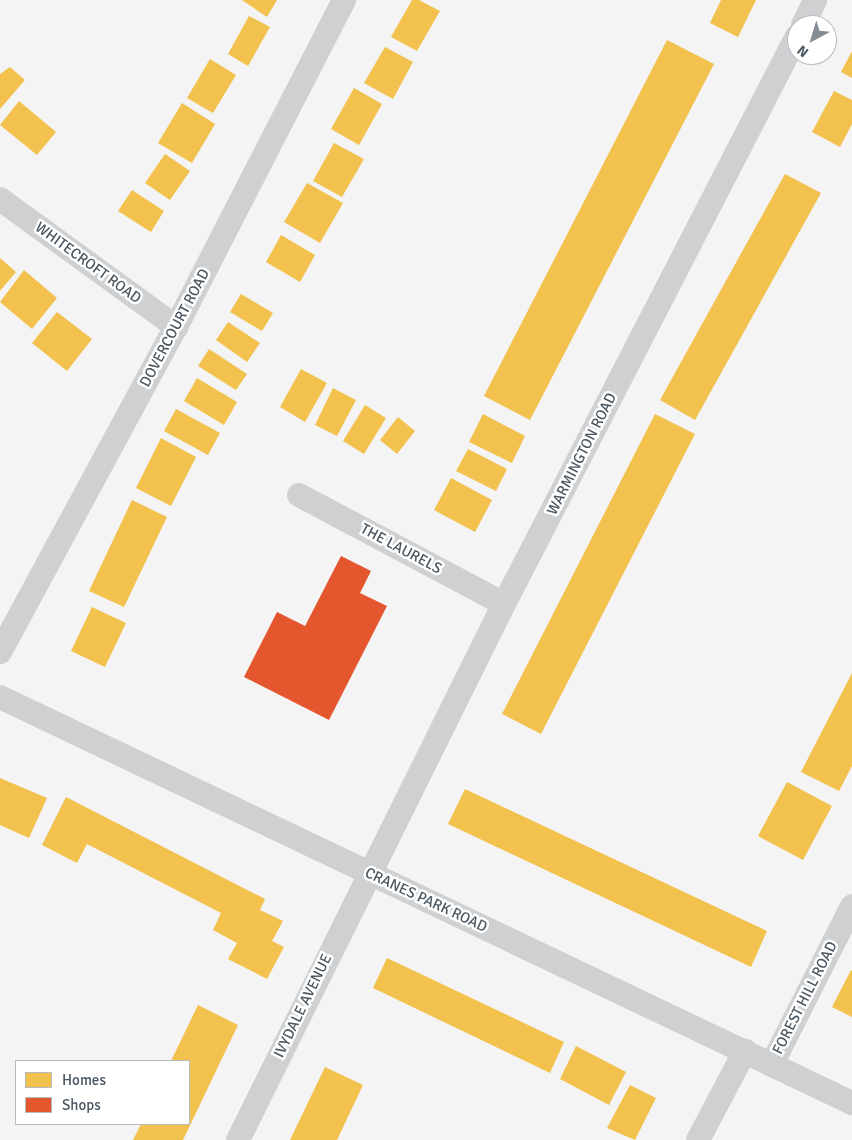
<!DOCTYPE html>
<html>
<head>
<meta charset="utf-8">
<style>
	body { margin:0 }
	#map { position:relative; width:852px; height:1140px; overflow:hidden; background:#f4f4f4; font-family:Signika,sans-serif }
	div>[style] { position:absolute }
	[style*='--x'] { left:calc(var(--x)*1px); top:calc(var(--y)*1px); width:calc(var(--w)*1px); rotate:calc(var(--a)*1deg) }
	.homes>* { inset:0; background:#f2c14e }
	.shops>* { inset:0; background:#e4572e }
	.street>* { height:24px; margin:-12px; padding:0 12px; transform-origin:12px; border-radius:12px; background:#ced0d2 }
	span { translate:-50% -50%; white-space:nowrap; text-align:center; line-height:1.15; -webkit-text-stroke:5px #fff; paint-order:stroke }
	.street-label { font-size:15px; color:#4a5661 }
	.legend { position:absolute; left:15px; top:1060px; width:175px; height:65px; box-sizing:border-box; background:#fff; border:1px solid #b7bbc0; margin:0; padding:6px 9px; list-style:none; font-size:15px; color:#4a5661 }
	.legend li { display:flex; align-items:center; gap:10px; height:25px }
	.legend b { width:25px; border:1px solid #b7bbc0 }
	.north { position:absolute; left:787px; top:15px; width:50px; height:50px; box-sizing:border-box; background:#fff; border:1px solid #b7bbc0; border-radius:50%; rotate:219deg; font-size:14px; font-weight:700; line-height:20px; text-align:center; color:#4a5661 }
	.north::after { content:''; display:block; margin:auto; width:18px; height:22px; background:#868d94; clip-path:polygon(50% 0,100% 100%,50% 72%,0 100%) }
</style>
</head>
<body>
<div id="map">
	<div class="homes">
		<i style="clip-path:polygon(242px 0,277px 0,267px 17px)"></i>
		<i style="clip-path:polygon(412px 0,419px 0,440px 11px,417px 51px,391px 37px)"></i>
		<i style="clip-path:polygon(721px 0,756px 0,738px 37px,710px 23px)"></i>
		<i style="clip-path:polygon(249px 16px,270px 27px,248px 66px,228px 54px)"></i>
		<i style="clip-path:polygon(667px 40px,714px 64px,530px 420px,484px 396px)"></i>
		<i style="clip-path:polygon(385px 47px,413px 62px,393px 99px,364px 83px)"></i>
		<i style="clip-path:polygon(852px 51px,852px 78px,841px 72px)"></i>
		<i style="clip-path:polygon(210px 59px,236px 75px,213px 113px,187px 98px)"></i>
		<i style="clip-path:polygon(10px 67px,25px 80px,0 109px,0 74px)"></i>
		<i style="clip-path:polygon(354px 88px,382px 104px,359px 145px,331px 129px)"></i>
		<i style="clip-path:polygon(834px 91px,852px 100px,852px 124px,840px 147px,812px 132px)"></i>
		<i style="clip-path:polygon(19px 101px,56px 132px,37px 155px,0 125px)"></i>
		<i style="clip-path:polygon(182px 103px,215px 124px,192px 163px,158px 143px)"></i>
		<i style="clip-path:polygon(334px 143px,364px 159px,342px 197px,313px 181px)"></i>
		<i style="clip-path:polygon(165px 154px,190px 171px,170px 200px,145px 183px)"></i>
		<i style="clip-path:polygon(785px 174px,821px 193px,695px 420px,660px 400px)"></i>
		<i style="clip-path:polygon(307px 183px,343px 203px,320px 243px,284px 222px)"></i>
		<i style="clip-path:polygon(132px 190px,164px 211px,151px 232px,118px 211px)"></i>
		<i style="clip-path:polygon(281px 235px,315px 255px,300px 282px,266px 262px)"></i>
		<i style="clip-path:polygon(0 258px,16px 272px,0 291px)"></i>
		<i style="clip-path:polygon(24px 270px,57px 298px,32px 329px,0 302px)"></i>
		<i style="clip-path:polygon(241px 294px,273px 313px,262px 331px,230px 312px)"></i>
		<i style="clip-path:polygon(57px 312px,92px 339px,67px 371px,32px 343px)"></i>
		<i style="clip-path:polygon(228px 322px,260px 343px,247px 362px,216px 340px)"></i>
		<i style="clip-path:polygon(209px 349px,247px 374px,236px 390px,198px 366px)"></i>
		<i style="clip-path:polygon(301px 369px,327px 383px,305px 422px,280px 407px)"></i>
		<i style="clip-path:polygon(197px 378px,237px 402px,224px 425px,184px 401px)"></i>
		<i style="clip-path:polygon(333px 388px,356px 400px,337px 436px,315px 425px)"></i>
		<i style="clip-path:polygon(365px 405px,386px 418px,364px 454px,343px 441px)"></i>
		<i style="clip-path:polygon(176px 409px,220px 433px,208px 455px,164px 431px)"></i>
		<i style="clip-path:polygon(483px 414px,525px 436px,512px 463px,469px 442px)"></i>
		<i style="clip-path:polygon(655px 414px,695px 434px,541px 734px,502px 714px)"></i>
		<i style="clip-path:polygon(398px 417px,415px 431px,397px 454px,380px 440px)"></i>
		<i style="clip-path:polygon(161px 438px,196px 457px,171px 506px,136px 488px)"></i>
		<i style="clip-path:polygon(468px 449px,507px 469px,496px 491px,456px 471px)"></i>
		<i style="clip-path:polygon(451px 478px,492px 500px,475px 532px,434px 510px)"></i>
		<i style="clip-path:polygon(132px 500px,167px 517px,124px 607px,89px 591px)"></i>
		<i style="clip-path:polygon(92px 607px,126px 623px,105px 667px,71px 651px)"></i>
		<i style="clip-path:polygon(852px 673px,852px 766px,839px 791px,801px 772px)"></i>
		<i style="clip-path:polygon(0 778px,47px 798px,29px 838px,0 825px)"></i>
		<i style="clip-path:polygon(787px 782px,832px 806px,803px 860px,758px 836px)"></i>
		<i style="clip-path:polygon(465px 789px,767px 931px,751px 967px,448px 824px)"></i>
		<i style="clip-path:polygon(66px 797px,265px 899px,260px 910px,283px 921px,272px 941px,284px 947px,267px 979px,228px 959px,237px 943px,213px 930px,221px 913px,87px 844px,77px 863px,42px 845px)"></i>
		<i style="clip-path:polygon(387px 958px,564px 1042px,550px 1073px,373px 988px)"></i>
		<i style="clip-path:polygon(851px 970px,852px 971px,852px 1017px,832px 1007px)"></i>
		<i style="clip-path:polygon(198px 1005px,238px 1025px,183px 1140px,133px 1140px,141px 1124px,189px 1124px,189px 1061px,171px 1061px)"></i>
		<i style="clip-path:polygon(576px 1046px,626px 1072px,609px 1105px,560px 1079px)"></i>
		<i style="clip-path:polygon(325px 1067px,363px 1085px,337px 1140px,290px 1140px)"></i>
		<i style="clip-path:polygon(630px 1085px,656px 1098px,635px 1140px,607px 1128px)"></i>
	</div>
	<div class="shops">
		<i style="clip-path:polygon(341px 556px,371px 571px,360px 593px,387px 606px,329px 720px,244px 677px,277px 612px,305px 626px)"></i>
	</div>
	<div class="street">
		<i style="--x:803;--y:25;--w:28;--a:-64"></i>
		<i style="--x:0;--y:199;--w:218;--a:36"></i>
		<i style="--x:299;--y:495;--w:232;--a:28"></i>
		<i style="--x:0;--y:652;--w:370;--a:-61.6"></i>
		<i style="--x:176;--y:327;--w:368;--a:-62.8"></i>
		<i style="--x:0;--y:697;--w:944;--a:25.48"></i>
		<i style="--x:772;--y:1064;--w:177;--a:-63.1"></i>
		<i style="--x:238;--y:1140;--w:598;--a:-63.61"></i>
		<i style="--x:504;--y:604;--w:639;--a:-62.71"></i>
		<i style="--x:698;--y:1140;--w:101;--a:-62.2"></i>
	</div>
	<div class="street-label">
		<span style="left:88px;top:263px;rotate:36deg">WHITECROFT ROAD</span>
		<span style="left:175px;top:328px;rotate:-62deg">DOVERCOURT ROAD</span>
		<span style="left:582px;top:454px;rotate:-63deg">WARMINGTON ROAD</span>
		<span style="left:401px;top:549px;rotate:28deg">THE LAURELS</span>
		<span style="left:426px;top:900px;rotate:25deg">CRANES PARK ROAD</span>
		<span style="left:805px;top:998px;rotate:-63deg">FOREST HILL ROAD</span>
		<span style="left:303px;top:1006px;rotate:-64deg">IVYDALE AVENUE</span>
	</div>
	<ul class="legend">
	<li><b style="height:14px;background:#f2c14e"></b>Homes</li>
	<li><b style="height:14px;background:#e4572e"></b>Shops</li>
	</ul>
	<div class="north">N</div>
</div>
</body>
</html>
